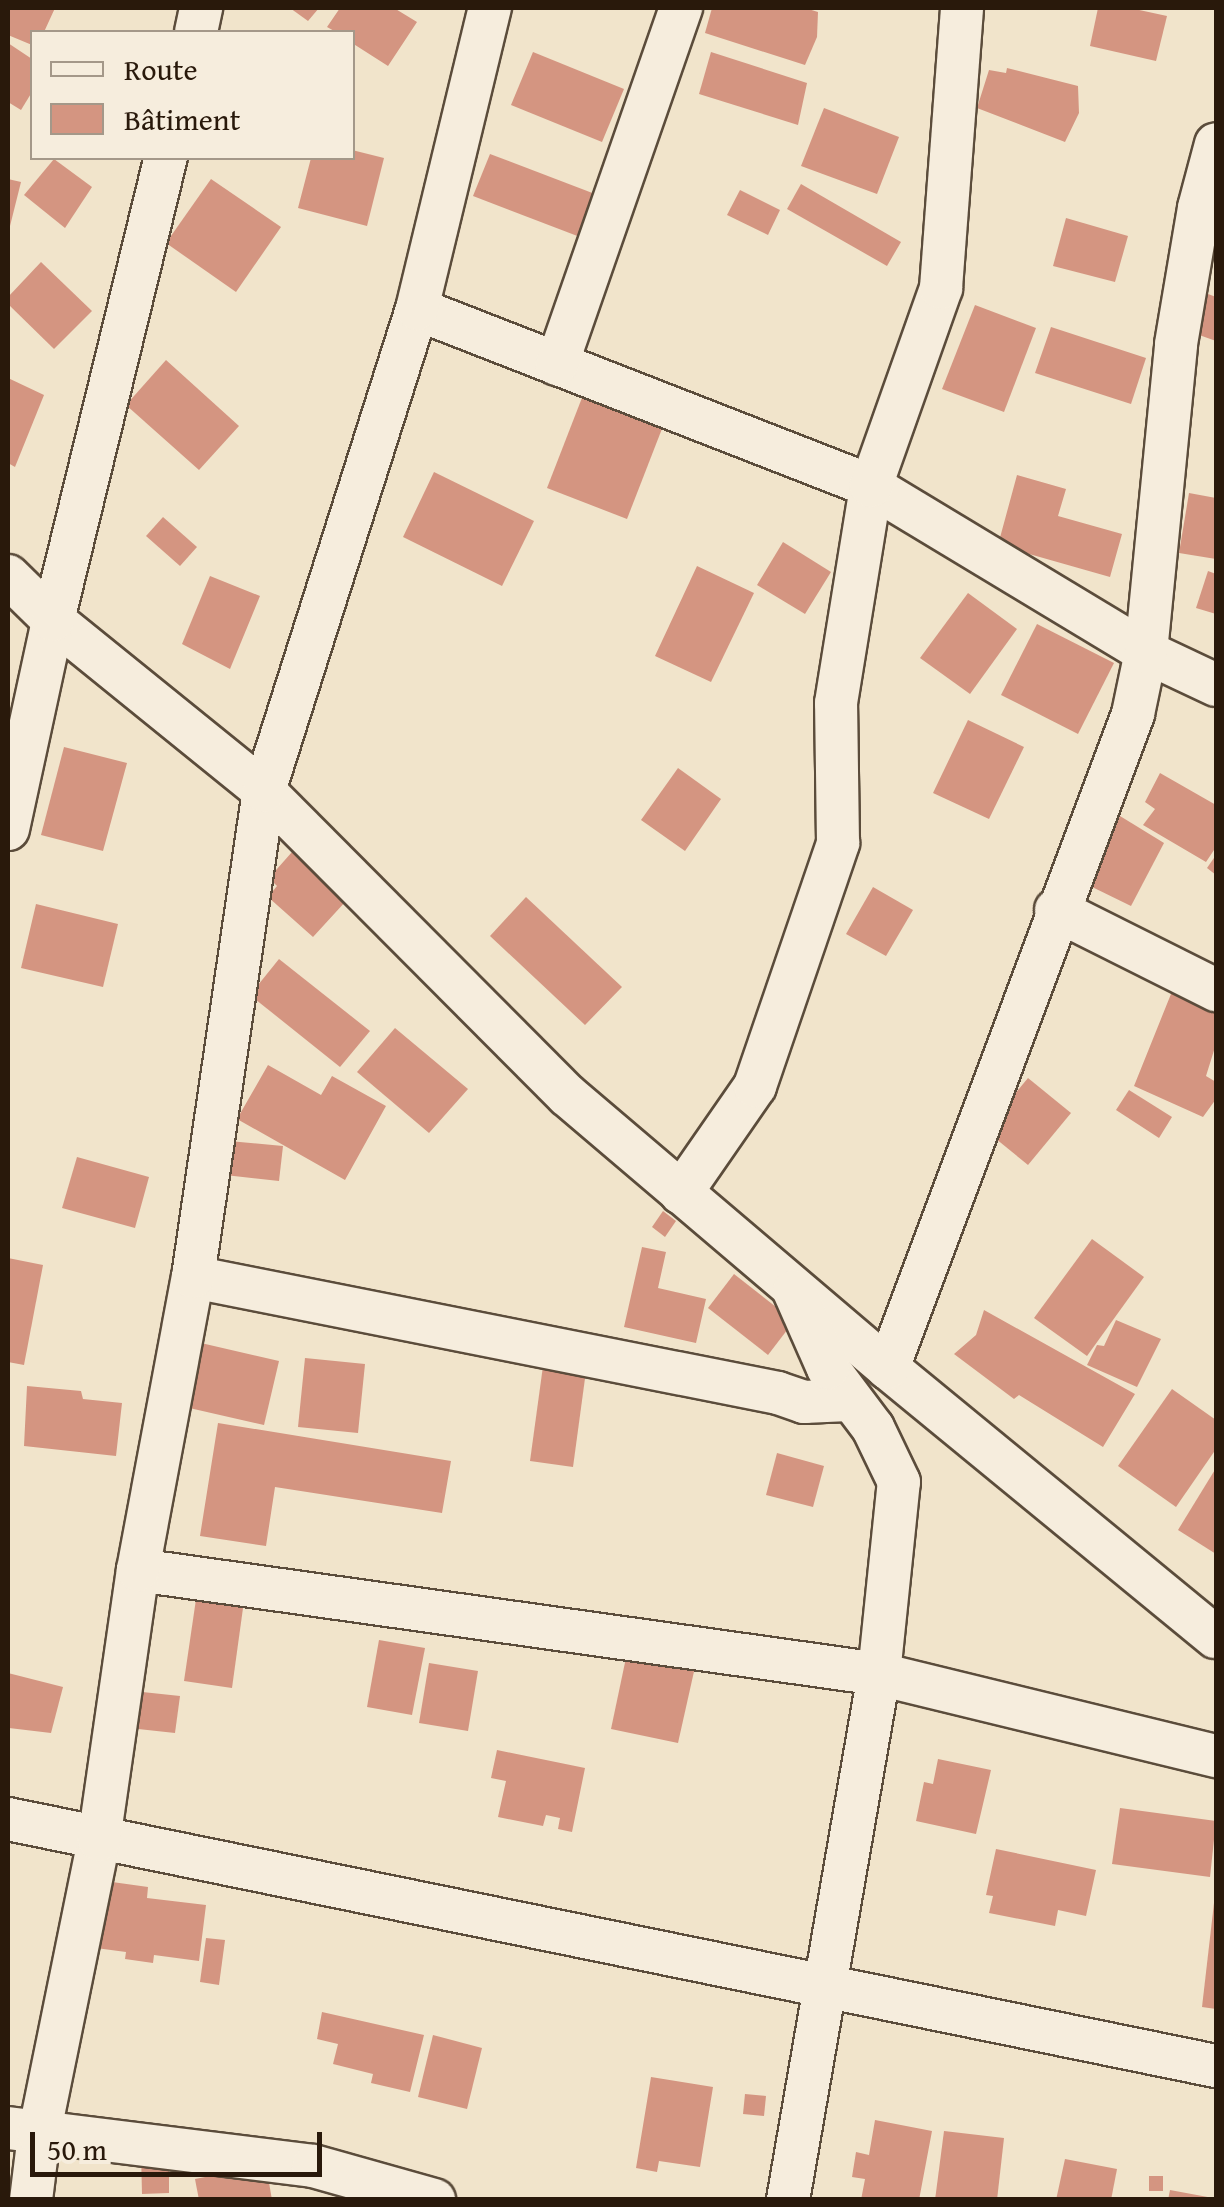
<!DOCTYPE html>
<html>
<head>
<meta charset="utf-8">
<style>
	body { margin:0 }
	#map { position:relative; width:1224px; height:2207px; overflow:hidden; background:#f1e4cb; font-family:"Gentium Book Plus",serif }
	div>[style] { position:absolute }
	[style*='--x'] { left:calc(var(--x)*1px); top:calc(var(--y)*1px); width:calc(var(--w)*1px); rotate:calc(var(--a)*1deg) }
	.building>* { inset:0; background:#d49581 }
	.roads { filter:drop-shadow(2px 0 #5b4c3b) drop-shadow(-2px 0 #5b4c3b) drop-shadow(0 2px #5b4c3b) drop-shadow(0 -2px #5b4c3b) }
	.street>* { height:42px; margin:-21px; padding:0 21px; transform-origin:21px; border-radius:21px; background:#f6eddd }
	span { translate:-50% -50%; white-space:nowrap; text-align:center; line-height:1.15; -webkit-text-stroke:8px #f6eddd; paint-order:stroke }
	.frame { position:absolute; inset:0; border:10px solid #29190b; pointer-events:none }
	.legend { position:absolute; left:30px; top:30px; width:325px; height:130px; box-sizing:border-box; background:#f6eddd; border:2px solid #a49889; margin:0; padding:12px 18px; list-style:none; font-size:30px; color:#29190b }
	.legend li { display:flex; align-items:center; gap:20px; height:50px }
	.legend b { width:50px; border:2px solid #a49889 }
	.scale { position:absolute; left:30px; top:2132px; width:292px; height:45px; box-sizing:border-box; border:5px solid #29190b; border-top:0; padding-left:12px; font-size:30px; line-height:35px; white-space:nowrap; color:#29190b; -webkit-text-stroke:8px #f6eddd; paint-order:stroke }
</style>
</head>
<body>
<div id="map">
	<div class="building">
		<i style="clip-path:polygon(8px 8px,55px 8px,44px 32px,32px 32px,32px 45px,8px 35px)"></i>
		<i style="clip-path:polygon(290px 8px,319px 8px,308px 21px)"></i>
		<i style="clip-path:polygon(340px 8px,394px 8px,417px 22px,388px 66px,352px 43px,352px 32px,336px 32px,327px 27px)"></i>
		<i style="clip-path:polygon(712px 8px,805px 8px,818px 12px,817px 37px,805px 65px,705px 33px)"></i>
		<i style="clip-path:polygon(1098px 8px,1130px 8px,1167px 16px,1156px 61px,1090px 46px)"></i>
		<i style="clip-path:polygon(8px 43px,32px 59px,32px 92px,21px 110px,8px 102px)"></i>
		<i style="clip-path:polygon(533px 52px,624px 89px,602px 142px,511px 105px)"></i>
		<i style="clip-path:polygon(711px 52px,807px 83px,798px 125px,699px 94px)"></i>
		<i style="clip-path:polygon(1007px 68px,1078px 86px,1079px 113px,1065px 142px,977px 108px,989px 70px,1006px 73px)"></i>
		<i style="clip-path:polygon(824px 108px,899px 137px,877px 194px,801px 166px)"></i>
		<i style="clip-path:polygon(352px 150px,384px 158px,367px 226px,298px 208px,311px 158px,352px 158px)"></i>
		<i style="clip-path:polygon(490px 154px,595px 194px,580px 237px,473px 196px)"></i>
		<i style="clip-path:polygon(54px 159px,92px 187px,65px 228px,24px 195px)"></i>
		<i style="clip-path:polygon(8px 179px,21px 182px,9px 230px,8px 230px)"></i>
		<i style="clip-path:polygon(211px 179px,281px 227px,236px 292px,166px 243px)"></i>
		<i style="clip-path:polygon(801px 184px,901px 242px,887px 266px,787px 209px)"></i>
		<i style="clip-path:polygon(740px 190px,780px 210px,768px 235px,727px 215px)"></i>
		<i style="clip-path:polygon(1066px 218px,1128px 236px,1115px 282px,1053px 266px)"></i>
		<i style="clip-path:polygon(41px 262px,92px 311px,54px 349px,8px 304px,8px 297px)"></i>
		<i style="clip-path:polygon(1200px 291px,1216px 297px,1216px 341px,1185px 330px)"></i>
		<i style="clip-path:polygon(975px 305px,1036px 328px,1004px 412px,942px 389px)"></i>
		<i style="clip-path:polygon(1051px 327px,1146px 358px,1131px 404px,1035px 373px)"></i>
		<i style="clip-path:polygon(166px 360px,239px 426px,199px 470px,126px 405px)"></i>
		<i style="clip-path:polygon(8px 378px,44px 395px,15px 467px,8px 463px)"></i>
		<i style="clip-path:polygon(585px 390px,665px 421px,627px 519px,547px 488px)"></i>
		<i style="clip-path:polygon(434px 472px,534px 521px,502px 586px,403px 537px)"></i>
		<i style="clip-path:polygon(1017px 475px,1066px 489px,1058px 516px,1122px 534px,1110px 577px,998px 545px)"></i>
		<i style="clip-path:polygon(1189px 493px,1216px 498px,1216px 559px,1179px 553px)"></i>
		<i style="clip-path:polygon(163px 517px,197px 547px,180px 566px,146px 536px)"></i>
		<i style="clip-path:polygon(783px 542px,831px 572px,805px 614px,757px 585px)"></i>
		<i style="clip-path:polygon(697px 566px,754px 593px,711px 682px,655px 656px)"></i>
		<i style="clip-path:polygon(1208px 571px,1216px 574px,1216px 614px,1196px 608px)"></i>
		<i style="clip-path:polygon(210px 576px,260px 596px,230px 669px,182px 644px)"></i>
		<i style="clip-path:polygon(968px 593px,1017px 629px,970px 694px,920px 658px)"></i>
		<i style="clip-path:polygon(1037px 624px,1114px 663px,1078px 734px,1001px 695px)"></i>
		<i style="clip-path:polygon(968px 720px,1024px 747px,989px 819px,933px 793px)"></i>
		<i style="clip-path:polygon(64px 747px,127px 763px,103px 851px,41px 835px)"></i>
		<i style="clip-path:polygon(678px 768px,721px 799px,685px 851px,641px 820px)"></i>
		<i style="clip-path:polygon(1160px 773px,1216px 805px,1216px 847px,1206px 862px,1143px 825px,1155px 809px,1145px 802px)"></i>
		<i style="clip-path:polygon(1120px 816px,1164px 843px,1131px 906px,1086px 884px)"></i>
		<i style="clip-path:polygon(292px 852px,346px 901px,313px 937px,268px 897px,277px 886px,269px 878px)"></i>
		<i style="clip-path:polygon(1216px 855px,1216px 875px,1207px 868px)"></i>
		<i style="clip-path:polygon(873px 887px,913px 910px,886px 956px,846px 934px)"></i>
		<i style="clip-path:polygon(526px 897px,622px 987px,585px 1025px,490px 936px)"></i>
		<i style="clip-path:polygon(36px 904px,118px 924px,103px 987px,21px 968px)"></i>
		<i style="clip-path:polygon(279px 959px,370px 1031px,340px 1067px,250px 995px)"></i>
		<i style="clip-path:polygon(1173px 989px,1216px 1007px,1216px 1044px,1206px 1076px,1216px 1082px,1216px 1099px,1203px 1117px,1134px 1086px)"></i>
		<i style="clip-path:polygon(395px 1028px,468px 1089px,429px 1133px,357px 1072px)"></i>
		<i style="clip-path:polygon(268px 1065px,321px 1095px,332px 1076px,386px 1106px,345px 1180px,237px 1119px)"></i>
		<i style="clip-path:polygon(1028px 1078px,1071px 1113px,1028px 1165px,985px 1130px)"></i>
		<i style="clip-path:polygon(1129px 1090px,1172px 1117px,1159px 1138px,1116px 1110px)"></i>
		<i style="clip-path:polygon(229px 1141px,283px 1146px,279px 1181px,225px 1175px)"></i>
		<i style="clip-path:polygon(77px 1157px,149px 1177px,135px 1228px,62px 1208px)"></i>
		<i style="clip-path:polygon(663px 1211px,676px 1221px,665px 1237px,652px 1227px)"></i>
		<i style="clip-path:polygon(1092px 1239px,1144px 1277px,1087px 1356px,1034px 1318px)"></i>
		<i style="clip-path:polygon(642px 1247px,666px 1252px,658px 1288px,706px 1299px,696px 1343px,624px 1327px)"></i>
		<i style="clip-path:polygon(8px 1258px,43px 1265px,24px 1365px,8px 1362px)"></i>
		<i style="clip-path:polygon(734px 1274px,794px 1321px,768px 1355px,708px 1308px)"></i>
		<i style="clip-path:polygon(984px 1310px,1135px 1394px,1103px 1447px,1019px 1395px,1014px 1399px,954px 1354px,976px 1335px)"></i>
		<i style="clip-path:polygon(1116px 1320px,1161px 1339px,1137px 1387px,1087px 1365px,1097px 1345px,1104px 1346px)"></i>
		<i style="clip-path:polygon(201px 1343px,279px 1361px,264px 1425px,185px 1407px)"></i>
		<i style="clip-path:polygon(305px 1358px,365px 1364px,358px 1433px,298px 1427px)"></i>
		<i style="clip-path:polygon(543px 1366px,586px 1371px,573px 1467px,530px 1461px)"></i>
		<i style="clip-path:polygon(27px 1386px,81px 1391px,83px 1399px,122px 1403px,116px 1456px,24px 1446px)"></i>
		<i style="clip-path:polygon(1172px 1389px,1216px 1420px,1216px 1449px,1176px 1507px,1118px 1466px)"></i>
		<i style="clip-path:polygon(218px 1423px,451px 1461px,442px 1513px,275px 1487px,266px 1546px,200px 1536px)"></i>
		<i style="clip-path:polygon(777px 1453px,824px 1466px,813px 1507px,766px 1495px)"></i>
		<i style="clip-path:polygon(1216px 1468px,1216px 1554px,1178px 1530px)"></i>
		<i style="clip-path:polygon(200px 1572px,247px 1579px,232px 1688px,184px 1681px)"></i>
		<i style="clip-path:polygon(379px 1640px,425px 1648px,412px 1715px,367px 1707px)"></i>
		<i style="clip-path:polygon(627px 1653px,695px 1667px,678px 1743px,611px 1729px)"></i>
		<i style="clip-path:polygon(429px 1663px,478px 1671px,468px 1731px,419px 1723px)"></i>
		<i style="clip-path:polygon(8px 1673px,63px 1687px,51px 1733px,9px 1728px)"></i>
		<i style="clip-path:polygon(133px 1691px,180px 1696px,175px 1733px,129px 1728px)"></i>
		<i style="clip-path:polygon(497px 1750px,585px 1768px,572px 1832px,558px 1829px,560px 1818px,546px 1815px,543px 1826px,498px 1817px,506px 1781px,491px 1778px)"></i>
		<i style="clip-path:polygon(938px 1759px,991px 1770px,976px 1834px,916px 1821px,924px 1782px,933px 1784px)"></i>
		<i style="clip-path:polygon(1120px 1808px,1216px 1821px,1210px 1877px,1112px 1864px)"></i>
		<i style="clip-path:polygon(996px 1849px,1096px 1870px,1086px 1916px,1058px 1910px,1055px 1926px,989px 1913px,993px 1896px,986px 1895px)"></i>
		<i style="clip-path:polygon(105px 1881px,148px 1887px,147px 1898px,206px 1905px,199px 1961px,154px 1955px,153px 1963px,125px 1959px,126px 1952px,96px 1948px)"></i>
		<i style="clip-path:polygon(1214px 1903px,1216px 1903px,1216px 2009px,1202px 2007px)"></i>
		<i style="clip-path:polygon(206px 1938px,225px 1940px,219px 1985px,200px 1982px)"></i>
		<i style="clip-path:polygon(322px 2012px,424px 2035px,410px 2092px,371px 2083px,373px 2074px,333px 2064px,338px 2044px,317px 2039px)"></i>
		<i style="clip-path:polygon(433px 2035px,482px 2048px,467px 2109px,418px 2097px)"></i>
		<i style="clip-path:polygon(651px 2077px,713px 2087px,700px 2167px,659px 2161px,657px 2172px,636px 2168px)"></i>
		<i style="clip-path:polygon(745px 2094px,766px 2096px,764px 2116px,743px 2114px)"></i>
		<i style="clip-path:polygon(875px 2120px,932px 2131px,919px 2200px,861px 2200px,865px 2179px,852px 2177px,856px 2152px,869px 2155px)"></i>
		<i style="clip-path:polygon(944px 2131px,1004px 2138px,997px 2200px,935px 2200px)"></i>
		<i style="clip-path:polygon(169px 2152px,169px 2193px,142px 2194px,141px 2153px)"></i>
		<i style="clip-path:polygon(1065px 2159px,1117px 2169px,1111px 2200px,1056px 2200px)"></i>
		<i style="clip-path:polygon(266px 2165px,272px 2200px,199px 2200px,195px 2179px)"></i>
		<i style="clip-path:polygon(1149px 2176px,1163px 2176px,1163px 2191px,1149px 2191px)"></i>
		<i style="clip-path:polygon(1170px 2190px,1213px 2198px,1213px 2200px,1168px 2200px)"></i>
	</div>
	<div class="roads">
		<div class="street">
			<i style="--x:196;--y:32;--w:25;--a:-78"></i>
			<i style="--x:417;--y:309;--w:487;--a:21.3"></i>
			<i style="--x:871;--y:486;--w:321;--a:31.1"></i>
			<i style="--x:1146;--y:652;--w:77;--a:25.2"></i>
			<i style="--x:557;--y:364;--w:377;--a:-70.8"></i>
			<i style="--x:8;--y:576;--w:63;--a:44.4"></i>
			<i style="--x:53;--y:620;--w:272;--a:39"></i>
			<i style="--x:264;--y:791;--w:429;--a:45.1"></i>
			<i style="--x:567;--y:1095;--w:421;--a:40.4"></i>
			<i style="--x:888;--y:1368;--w:424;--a:39.4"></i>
			<i style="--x:8;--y:829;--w:214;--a:-77.8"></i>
			<i style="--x:53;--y:620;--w:476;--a:-76.3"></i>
			<i style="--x:1056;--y:910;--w:179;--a:26.6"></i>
			<i style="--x:681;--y:1193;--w:130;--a:-55.3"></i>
			<i style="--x:755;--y:1086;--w:257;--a:-71.1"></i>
			<i style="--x:838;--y:843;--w:140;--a:-90.8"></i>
			<i style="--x:836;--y:703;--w:220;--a:-80.8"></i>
			<i style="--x:871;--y:486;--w:210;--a:-70.5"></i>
			<i style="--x:941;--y:288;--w:281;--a:-85.7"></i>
			<i style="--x:193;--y:1277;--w:596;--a:11.22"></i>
			<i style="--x:778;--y:1393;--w:28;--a:19"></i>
			<i style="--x:804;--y:1402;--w:44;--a:-2.6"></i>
			<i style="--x:888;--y:1368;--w:698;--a:-69.46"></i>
			<i style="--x:1133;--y:714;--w:63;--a:-78.2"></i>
			<i style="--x:1146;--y:652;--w:309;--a:-84.4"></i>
			<i style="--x:1176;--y:344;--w:138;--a:-80.4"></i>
			<i style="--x:1199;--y:208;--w:66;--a:-75.1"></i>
			<i style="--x:138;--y:1570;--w:748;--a:7.99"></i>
			<i style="--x:879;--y:1674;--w:347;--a:13.7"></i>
			<i style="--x:8;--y:1819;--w:1233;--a:11.56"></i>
			<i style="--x:8;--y:2128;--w:307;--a:7.1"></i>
			<i style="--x:313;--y:2166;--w:126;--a:15.7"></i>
			<i style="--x:31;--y:2200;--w:65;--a:-83"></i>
			<i style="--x:39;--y:2135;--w:301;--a:-78.5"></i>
			<i style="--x:99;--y:1840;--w:273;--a:-81.8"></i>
			<i style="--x:138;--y:1570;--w:298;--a:-79.4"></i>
			<i style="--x:193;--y:1277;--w:491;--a:-81.7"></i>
			<i style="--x:264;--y:791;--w:506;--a:-72.39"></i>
			<i style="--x:417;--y:309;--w:310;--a:-76.4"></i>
			<i style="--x:788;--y:2200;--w:534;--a:-80.18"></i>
			<i style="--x:879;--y:1674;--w:193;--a:-84.1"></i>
			<i style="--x:899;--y:1482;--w:60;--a:-115.7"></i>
			<i style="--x:873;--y:1428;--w:75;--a:-126.9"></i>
			<i style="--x:828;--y:1368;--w:84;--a:-113.8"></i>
		</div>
	</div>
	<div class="frame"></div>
	<ul class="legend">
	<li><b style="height:12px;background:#f6eddd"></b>Route</li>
	<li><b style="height:28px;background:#d49581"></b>Bâtiment</li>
	</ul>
	<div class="scale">50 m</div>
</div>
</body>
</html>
